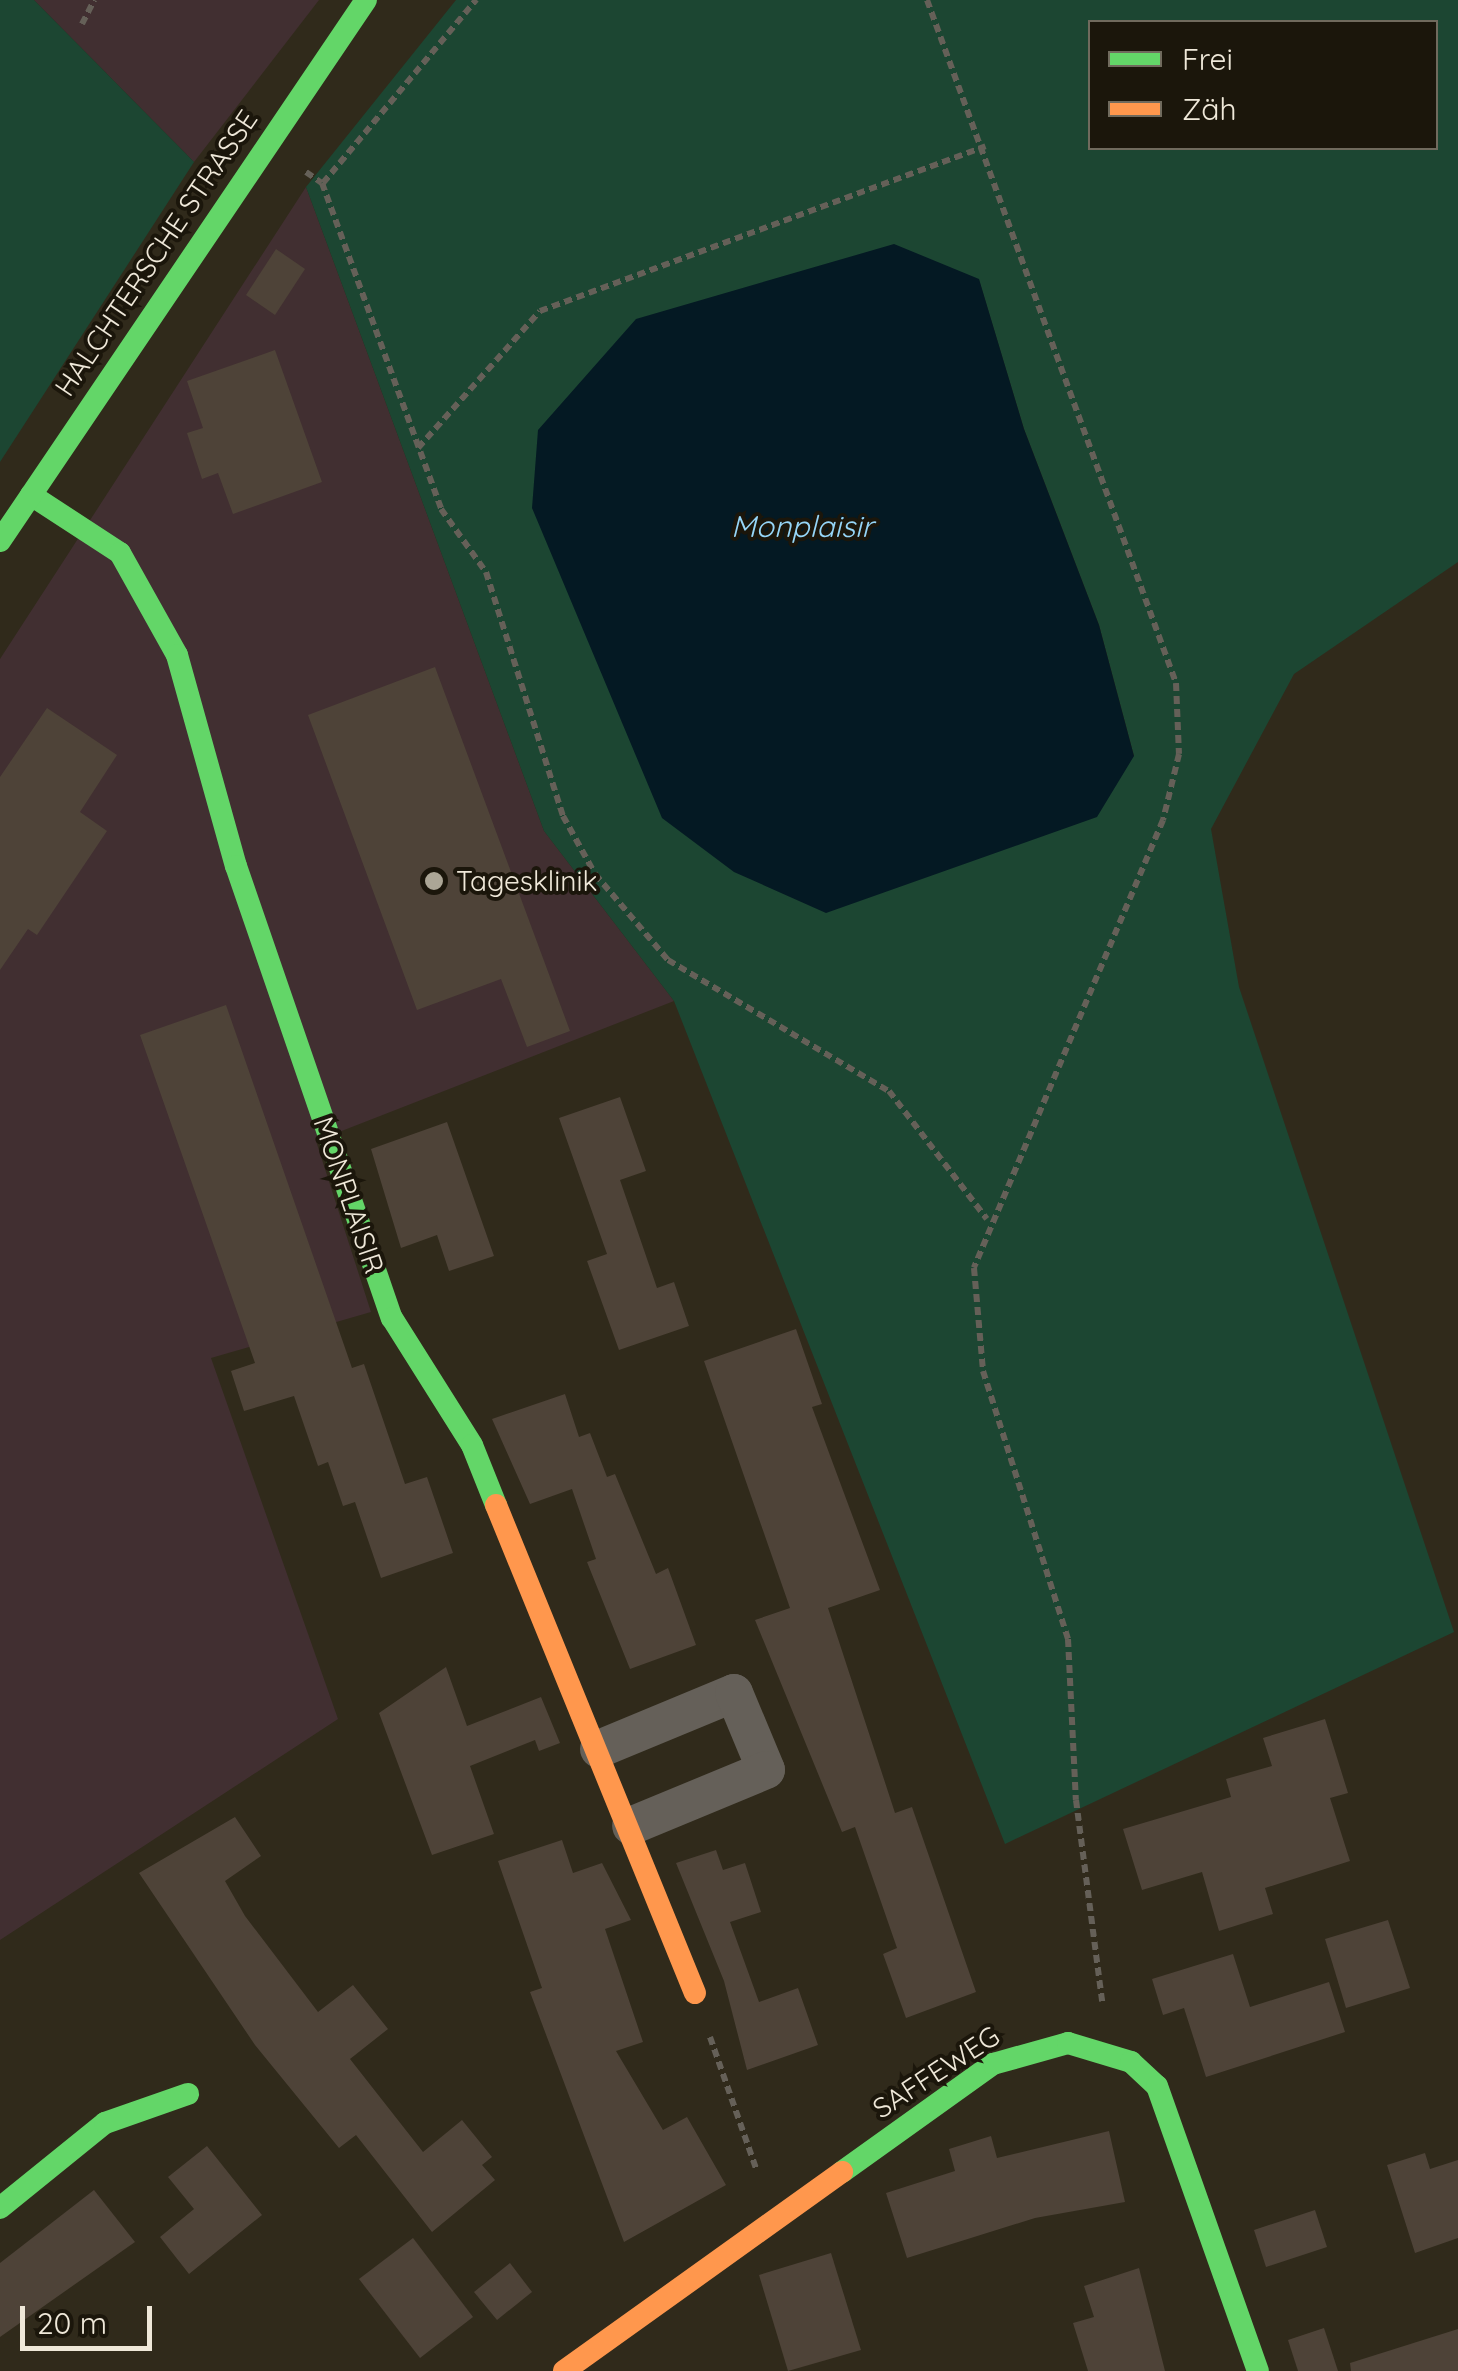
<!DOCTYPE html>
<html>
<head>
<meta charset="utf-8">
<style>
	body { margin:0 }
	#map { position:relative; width:1458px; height:2371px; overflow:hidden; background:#302a1b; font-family:Quicksand,sans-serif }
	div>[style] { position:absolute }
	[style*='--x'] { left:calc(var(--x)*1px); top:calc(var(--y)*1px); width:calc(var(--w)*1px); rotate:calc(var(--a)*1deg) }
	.commercial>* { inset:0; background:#412f31 }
	.green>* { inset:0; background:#1c4632 }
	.water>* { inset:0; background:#041923 }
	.building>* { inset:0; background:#4e4338 }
	.path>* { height:6px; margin-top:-3px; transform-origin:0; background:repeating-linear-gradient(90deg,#656058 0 8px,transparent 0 13px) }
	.street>* { height:38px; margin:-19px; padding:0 19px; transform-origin:19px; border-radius:19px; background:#656059 }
	.fast>* { height:22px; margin:-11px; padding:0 11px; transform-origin:11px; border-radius:11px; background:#63d668 }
	.slow>* { height:22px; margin:-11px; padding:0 11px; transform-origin:11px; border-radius:11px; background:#ff974d }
	.dots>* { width:28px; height:28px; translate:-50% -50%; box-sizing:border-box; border:5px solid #1b160b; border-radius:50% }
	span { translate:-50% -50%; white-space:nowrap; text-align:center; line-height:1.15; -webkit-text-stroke:8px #1b160b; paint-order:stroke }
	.street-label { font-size:28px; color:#efe8d9 }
	.poi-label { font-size:28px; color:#efe8d9 }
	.left { translate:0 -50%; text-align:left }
	.water-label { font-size:30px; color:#96d6f8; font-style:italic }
	.legend { position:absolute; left:1088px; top:20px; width:350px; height:130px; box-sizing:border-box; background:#1b160b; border:2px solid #706a5d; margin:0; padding:12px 18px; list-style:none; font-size:30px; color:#efe8d9 }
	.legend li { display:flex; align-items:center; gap:20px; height:50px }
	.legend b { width:50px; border:2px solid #706a5d }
	.scale { position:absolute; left:20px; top:2306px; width:132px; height:45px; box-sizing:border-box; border:5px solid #efe8d9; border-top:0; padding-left:12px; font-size:30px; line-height:35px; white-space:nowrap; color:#efe8d9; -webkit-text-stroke:8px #1b160b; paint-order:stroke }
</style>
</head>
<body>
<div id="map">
	<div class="commercial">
		<i style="clip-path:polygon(34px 0,319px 0,194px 162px)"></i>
		<i style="clip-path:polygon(306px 187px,544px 831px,674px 1001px,316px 1141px,371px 1312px,211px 1358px,338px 1719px,0 1940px,0 659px)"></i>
	</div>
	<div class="green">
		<i style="clip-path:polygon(0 0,34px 0,194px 162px,0 462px)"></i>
		<i style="clip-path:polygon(evenodd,456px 0,1458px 0,1458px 562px,1294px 674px,1211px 829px,1239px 987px,1454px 1632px,1005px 1844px,674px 1001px,544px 831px,306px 187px,456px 0,1090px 22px,1436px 22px,1436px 148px,1090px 148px,1090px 22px,456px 0,979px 280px,1024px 429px,1099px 625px,1134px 756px,662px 818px,979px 280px)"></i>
	</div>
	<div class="water">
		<i style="clip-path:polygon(894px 244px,979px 279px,1024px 429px,1099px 625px,1134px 756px,1097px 817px,826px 913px,734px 872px,662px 818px,532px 508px,538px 430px,636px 319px)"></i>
	</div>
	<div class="building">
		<i style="clip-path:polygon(276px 249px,305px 269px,275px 315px,246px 295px)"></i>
		<i style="clip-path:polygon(275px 350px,322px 482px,233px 514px,218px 473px,202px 479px,187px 433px,203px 428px,187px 381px)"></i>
		<i style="clip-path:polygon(435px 667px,570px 1031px,527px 1047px,501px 979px,417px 1010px,308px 715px)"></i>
		<i style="clip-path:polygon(47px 708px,117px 755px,80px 812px,107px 831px,37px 935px,28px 929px,0 970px,0 777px)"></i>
		<i style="clip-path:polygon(226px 1005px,352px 1368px,364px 1364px,405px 1484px,427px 1477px,453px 1553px,381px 1578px,355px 1502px,343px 1506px,328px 1462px,318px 1466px,294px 1396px,244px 1411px,231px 1371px,255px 1363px,140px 1035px)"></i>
		<i style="clip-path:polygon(620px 1097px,646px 1171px,620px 1180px,657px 1288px,674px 1282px,689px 1326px,619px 1350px,587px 1261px,607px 1254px,559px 1118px)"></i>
		<i style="clip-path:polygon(447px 1122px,494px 1256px,449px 1271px,437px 1235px,401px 1248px,371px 1149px)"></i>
		<i style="clip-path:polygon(796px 1329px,822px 1404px,812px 1407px,880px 1590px,828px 1608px,895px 1813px,912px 1807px,976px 1992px,906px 2018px,883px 1954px,897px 1948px,855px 1827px,842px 1832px,755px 1620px,790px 1608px,704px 1361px)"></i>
		<i style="clip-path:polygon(565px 1394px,579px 1437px,590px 1433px,607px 1477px,615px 1474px,656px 1574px,668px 1568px,696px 1645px,630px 1669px,587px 1562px,596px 1559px,572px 1489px,530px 1504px,492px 1419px)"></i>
		<i style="clip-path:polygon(446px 1667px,467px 1726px,541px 1697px,560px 1743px,539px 1751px,535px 1740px,470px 1766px,494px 1834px,432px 1855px,379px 1713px)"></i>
		<i style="clip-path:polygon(1325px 1719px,1348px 1793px,1330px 1798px,1350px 1861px,1265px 1888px,1273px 1914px,1219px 1931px,1202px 1872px,1142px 1890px,1123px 1829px,1231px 1797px,1226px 1779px,1272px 1766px,1263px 1738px)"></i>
		<i style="clip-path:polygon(235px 1817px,261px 1856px,225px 1881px,245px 1916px,318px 2012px,353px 1985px,388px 2029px,350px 2059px,423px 2152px,462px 2120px,492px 2157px,482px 2165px,495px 2180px,432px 2232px,356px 2135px,339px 2148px,255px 2045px,139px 1873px)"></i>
		<i style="clip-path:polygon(562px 1840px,573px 1873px,602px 1863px,631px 1920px,605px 1929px,643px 2042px,616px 2051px,663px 2130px,687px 2117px,726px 2185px,624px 2242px,530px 1992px,542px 1988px,498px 1861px)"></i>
		<i style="clip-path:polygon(716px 1850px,723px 1870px,745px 1863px,761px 1912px,730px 1922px,759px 2002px,798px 1988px,818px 2045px,747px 2070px,724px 1981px,676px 1863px)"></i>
		<i style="clip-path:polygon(1388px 1920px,1410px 1988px,1346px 2008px,1325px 1939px)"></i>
		<i style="clip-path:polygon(1233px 1954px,1250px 2007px,1329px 1982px,1345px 2032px,1206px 2077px,1184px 2008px,1163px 2015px,1152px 1979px)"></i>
		<i style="clip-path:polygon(1109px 2131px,1125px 2202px,1035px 2218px,907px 2258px,886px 2193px,955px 2171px,949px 2149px,991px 2136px,997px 2158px)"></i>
		<i style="clip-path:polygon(207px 2146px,262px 2215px,189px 2274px,160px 2237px,194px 2209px,168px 2177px)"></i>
		<i style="clip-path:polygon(1425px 2153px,1430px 2169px,1458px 2160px,1458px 2238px,1415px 2253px,1387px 2165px)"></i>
		<i style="clip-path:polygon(94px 2190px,135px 2242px,0 2337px,0 2263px)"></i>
		<i style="clip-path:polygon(1315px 2210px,1327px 2247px,1266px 2267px,1254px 2230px)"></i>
		<i style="clip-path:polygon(413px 2238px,473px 2317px,420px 2358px,359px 2279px)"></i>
		<i style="clip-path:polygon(831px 2253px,861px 2350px,788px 2371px,759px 2275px)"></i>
		<i style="clip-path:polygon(510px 2263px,532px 2292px,497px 2320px,474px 2292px)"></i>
		<i style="clip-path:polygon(1139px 2268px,1165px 2371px,1088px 2371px,1073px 2323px,1094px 2317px,1084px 2286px)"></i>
		<i style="clip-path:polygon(1324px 2328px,1338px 2371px,1298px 2371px,1288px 2340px)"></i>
		<i style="clip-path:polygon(1458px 2329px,1458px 2371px,1351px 2371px,1350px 2363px)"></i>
	</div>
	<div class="path">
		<i style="--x:927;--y:0;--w:727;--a:69.97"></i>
		<i style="--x:1176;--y:683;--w:71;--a:87.6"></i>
		<i style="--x:1179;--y:754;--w:68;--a:103.6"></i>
		<i style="--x:1163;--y:820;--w:486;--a:112.9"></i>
		<i style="--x:974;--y:1268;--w:103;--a:85"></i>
		<i style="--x:983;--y:1371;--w:281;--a:72.4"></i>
		<i style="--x:1068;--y:1639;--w:161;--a:87.2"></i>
		<i style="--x:1076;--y:1800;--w:203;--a:82.6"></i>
		<i style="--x:82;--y:24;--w:27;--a:-63"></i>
		<i style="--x:306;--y:172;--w:19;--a:35"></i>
		<i style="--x:322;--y:183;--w:347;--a:69.9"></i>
		<i style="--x:441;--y:509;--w:77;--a:54.5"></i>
		<i style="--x:486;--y:572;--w:256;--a:72.5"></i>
		<i style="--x:563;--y:816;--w:66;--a:61.1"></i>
		<i style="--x:595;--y:874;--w:113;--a:49.7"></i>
		<i style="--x:668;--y:960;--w:257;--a:30.7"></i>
		<i style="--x:889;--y:1091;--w:161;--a:52.6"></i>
		<i style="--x:323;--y:183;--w:239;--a:-50.1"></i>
		<i style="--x:418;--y:448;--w:183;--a:-48.3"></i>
		<i style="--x:540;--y:311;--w:475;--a:-20.3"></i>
		<i style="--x:710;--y:2037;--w:142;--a:70.7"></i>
	</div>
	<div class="street">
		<i style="--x:599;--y:1749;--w:146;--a:-22.5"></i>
		<i style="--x:734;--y:1693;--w:83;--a:67.4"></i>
		<i style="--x:766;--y:1770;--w:146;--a:157.5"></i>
	</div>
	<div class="fast">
		<i style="--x:31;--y:495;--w:106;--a:33.1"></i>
		<i style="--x:120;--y:553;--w:117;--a:60.8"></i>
		<i style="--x:177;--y:655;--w:219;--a:74.4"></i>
		<i style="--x:236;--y:866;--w:478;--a:71"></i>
		<i style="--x:392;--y:1318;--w:150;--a:57.8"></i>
		<i style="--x:472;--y:1445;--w:65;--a:68.2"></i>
		<i style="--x:0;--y:541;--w:653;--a:-55.92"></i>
		<i style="--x:842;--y:2172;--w:186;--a:-35.6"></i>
		<i style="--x:993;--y:2064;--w:78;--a:-15.6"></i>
		<i style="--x:1068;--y:2043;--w:66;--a:16.8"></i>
		<i style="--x:1131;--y:2062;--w:35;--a:43"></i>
		<i style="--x:1157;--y:2086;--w:302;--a:70.5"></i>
		<i style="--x:0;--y:2208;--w:135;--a:-39"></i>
		<i style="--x:105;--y:2123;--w:88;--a:-19.3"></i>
	</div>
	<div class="slow">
		<i style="--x:496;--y:1505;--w:527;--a:67.82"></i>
		<i style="--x:564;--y:2371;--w:342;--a:-35.6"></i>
	</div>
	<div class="dots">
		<i style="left:434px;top:881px;background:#aca696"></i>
	</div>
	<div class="street-label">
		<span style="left:156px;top:253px;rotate:-56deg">HALCHTERSCHE STRASSE</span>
		<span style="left:349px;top:1195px;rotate:71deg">MONPLAISIR</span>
		<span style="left:936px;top:2072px;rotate:-33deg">SAFFEWEG</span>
	</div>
	<div class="poi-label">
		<span class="left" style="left:456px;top:881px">Tagesklinik</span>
	</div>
	<div class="water-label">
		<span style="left:802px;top:526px">Monplaisir</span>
	</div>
	<ul class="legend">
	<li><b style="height:12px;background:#63d668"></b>Frei</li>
	<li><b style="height:12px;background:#ff974d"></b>Zäh</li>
	</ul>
	<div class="scale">20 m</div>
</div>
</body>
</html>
